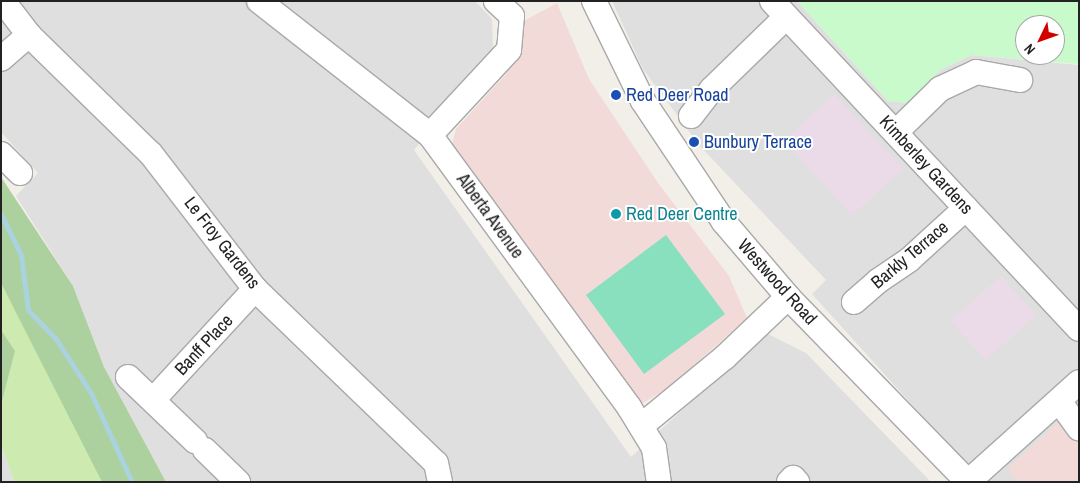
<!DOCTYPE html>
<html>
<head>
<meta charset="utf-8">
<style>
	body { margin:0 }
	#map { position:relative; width:1080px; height:483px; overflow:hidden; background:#f2efe9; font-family:"Archivo Narrow",sans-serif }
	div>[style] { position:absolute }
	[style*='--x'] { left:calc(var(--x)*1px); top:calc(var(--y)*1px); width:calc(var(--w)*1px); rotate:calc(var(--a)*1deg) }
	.residential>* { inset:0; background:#e0dfdf }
	.commercial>* { inset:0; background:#f2dad9 }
	.industrial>* { inset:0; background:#ebdbe8 }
	.grass>* { inset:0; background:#cdebb0 }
	.forest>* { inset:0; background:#add19e }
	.park>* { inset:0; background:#c8facc }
	.pitch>* { inset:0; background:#88e0be }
	.stream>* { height:5px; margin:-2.5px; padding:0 2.5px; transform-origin:2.5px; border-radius:2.5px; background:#aad3df }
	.roads { filter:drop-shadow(1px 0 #a9a9a9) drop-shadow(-1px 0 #a9a9a9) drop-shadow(0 1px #a9a9a9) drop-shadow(0 -1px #a9a9a9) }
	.minor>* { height:24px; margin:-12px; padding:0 12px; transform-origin:12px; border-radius:12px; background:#fff }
	.dots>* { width:14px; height:14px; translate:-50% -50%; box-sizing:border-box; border:2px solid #fff; border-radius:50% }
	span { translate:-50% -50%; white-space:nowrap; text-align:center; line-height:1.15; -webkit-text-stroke:4px #fff; paint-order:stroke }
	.transit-label { font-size:18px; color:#164399 }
	.left { translate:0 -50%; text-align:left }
	.street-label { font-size:18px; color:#222 }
	.culture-label { font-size:18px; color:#0d838f }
	.frame { position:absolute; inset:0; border:2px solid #222; pointer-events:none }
	.north { position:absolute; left:1015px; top:15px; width:50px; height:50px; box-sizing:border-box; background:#fff; border:1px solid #a7a7a7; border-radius:50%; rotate:228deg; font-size:14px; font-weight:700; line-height:20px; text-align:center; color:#222 }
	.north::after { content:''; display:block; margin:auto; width:18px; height:22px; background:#d40000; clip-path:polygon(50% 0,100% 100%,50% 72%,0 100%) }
</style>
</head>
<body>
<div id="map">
	<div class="residential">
		<i style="clip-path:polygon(1px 1px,475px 1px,492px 19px,493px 50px,414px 150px,631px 457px,766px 333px,806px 353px,931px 482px,166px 482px,104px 367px,73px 286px,16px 196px,38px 173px,1px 132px)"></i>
		<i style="clip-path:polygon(612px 1px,797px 1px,888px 101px,907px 103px,940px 70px,971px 55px,1079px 65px,1079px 482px,982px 482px,812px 294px,826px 280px,699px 145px,643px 69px)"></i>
		<i style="clip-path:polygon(1px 444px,14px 482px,1px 482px)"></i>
	</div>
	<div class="commercial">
		<i style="clip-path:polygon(557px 3px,589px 79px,658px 183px,729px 276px,747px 318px,668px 388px,643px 403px,627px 393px,452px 145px,456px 129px,506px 74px,522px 22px)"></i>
		<i style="clip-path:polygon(1079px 404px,1079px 482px,1017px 482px,1008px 468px)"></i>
	</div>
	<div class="industrial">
		<i style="clip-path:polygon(834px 94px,903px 169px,852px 215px,784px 141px)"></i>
		<i style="clip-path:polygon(1001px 276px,1036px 315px,986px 360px,951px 321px)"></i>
	</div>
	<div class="grass">
		<i style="clip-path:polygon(1px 283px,82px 437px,102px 482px,14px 482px,1px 444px,1px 405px,14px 352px,1px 330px)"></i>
	</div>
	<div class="forest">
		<i style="clip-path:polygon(1px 177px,73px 286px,104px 367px,166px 482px,102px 482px,1px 283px)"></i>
		<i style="clip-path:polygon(1px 330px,15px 351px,1px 405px)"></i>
	</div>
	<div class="park">
		<i style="clip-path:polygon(evenodd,797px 1px,1079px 1px,1079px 64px,971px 55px,940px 70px,907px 103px,888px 101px,797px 1px,1025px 25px,1055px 25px,1055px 55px,1025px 55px,1025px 25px)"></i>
	</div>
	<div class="pitch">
		<i style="clip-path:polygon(666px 235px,725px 314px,644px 374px,586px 295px)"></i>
	</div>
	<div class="stream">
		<i style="--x:1;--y:214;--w:46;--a:64"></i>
		<i style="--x:21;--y:255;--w:55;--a:82.7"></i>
		<i style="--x:28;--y:310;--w:40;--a:46"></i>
		<i style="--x:56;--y:339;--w:64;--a:57.1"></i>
		<i style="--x:91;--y:393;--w:98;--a:65.3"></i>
	</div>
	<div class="roads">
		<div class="minor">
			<i style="--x:3;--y:1;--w:43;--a:52.6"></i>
			<i style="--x:29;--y:35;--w:170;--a:44.3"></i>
			<i style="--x:151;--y:154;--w:170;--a:52.4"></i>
			<i style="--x:255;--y:289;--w:251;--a:43.9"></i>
			<i style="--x:436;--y:463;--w:19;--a:78"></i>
			<i style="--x:259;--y:1;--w:217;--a:38.1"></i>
			<i style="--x:430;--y:135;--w:337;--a:53.8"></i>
			<i style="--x:629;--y:407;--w:48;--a:58.6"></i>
			<i style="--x:654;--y:448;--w:34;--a:82"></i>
			<i style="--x:594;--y:1;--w:111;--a:63.9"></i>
			<i style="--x:643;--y:101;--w:146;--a:56.2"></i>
			<i style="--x:724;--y:222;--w:99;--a:49.5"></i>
			<i style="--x:788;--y:297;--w:258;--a:45.8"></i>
			<i style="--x:772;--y:1;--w:449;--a:46.9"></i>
			<i style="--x:1;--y:59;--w:37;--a:-41"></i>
			<i style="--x:691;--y:116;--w:34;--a:-52"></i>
			<i style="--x:712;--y:89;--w:103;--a:-44.2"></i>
			<i style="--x:896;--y:132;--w:62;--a:-44.3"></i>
			<i style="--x:940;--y:89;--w:40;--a:-25"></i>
			<i style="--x:976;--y:72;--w:45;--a:10.3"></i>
			<i style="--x:430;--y:135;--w:116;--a:-47.1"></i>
			<i style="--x:509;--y:50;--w:34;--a:-85"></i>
			<i style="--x:512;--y:16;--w:22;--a:-137"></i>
			<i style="--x:1;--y:154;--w:27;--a:45"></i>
			<i style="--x:854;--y:302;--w:32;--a:-41"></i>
			<i style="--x:878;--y:281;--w:37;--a:-34"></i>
			<i style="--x:909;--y:260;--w:77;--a:-42.4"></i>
			<i style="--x:128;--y:377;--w:93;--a:43.7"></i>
			<i style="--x:153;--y:400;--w:151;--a:-47.4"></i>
			<i style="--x:1059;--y:401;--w:34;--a:54"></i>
			<i style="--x:641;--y:426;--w:109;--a:-39.4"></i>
			<i style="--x:725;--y:357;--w:87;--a:-43.6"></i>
			<i style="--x:205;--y:450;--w:46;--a:44.1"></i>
			<i style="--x:789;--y:482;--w:6;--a:-45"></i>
			<i style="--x:793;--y:478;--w:6;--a:45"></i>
			<i style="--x:968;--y:482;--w:149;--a:-42"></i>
		</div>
	</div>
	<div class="dots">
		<i style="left:616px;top:95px;background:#1a4fb4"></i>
		<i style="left:694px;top:142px;background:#1a4fb4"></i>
		<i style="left:616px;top:214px;background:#0f9aa8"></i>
	</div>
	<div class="transit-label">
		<span class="left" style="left:626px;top:95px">Red Deer Road</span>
		<span class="left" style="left:704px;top:142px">Bunbury Terrace</span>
	</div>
	<div class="street-label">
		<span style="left:926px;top:165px;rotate:47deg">Kimberley Gardens</span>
		<span style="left:490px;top:216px;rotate:54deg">Alberta Avenue</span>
		<span style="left:222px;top:243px;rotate:52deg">Le Froy Gardens</span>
		<span style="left:910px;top:255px;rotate:-40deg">Barkly Terrace</span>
		<span style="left:777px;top:282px;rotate:48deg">Westwood Road</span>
		<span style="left:204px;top:345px;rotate:-47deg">Banff Place</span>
	</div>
	<div class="culture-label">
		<span class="left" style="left:626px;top:214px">Red Deer Centre</span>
	</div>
	<div class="frame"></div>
	<div class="north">N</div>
</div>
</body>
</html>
